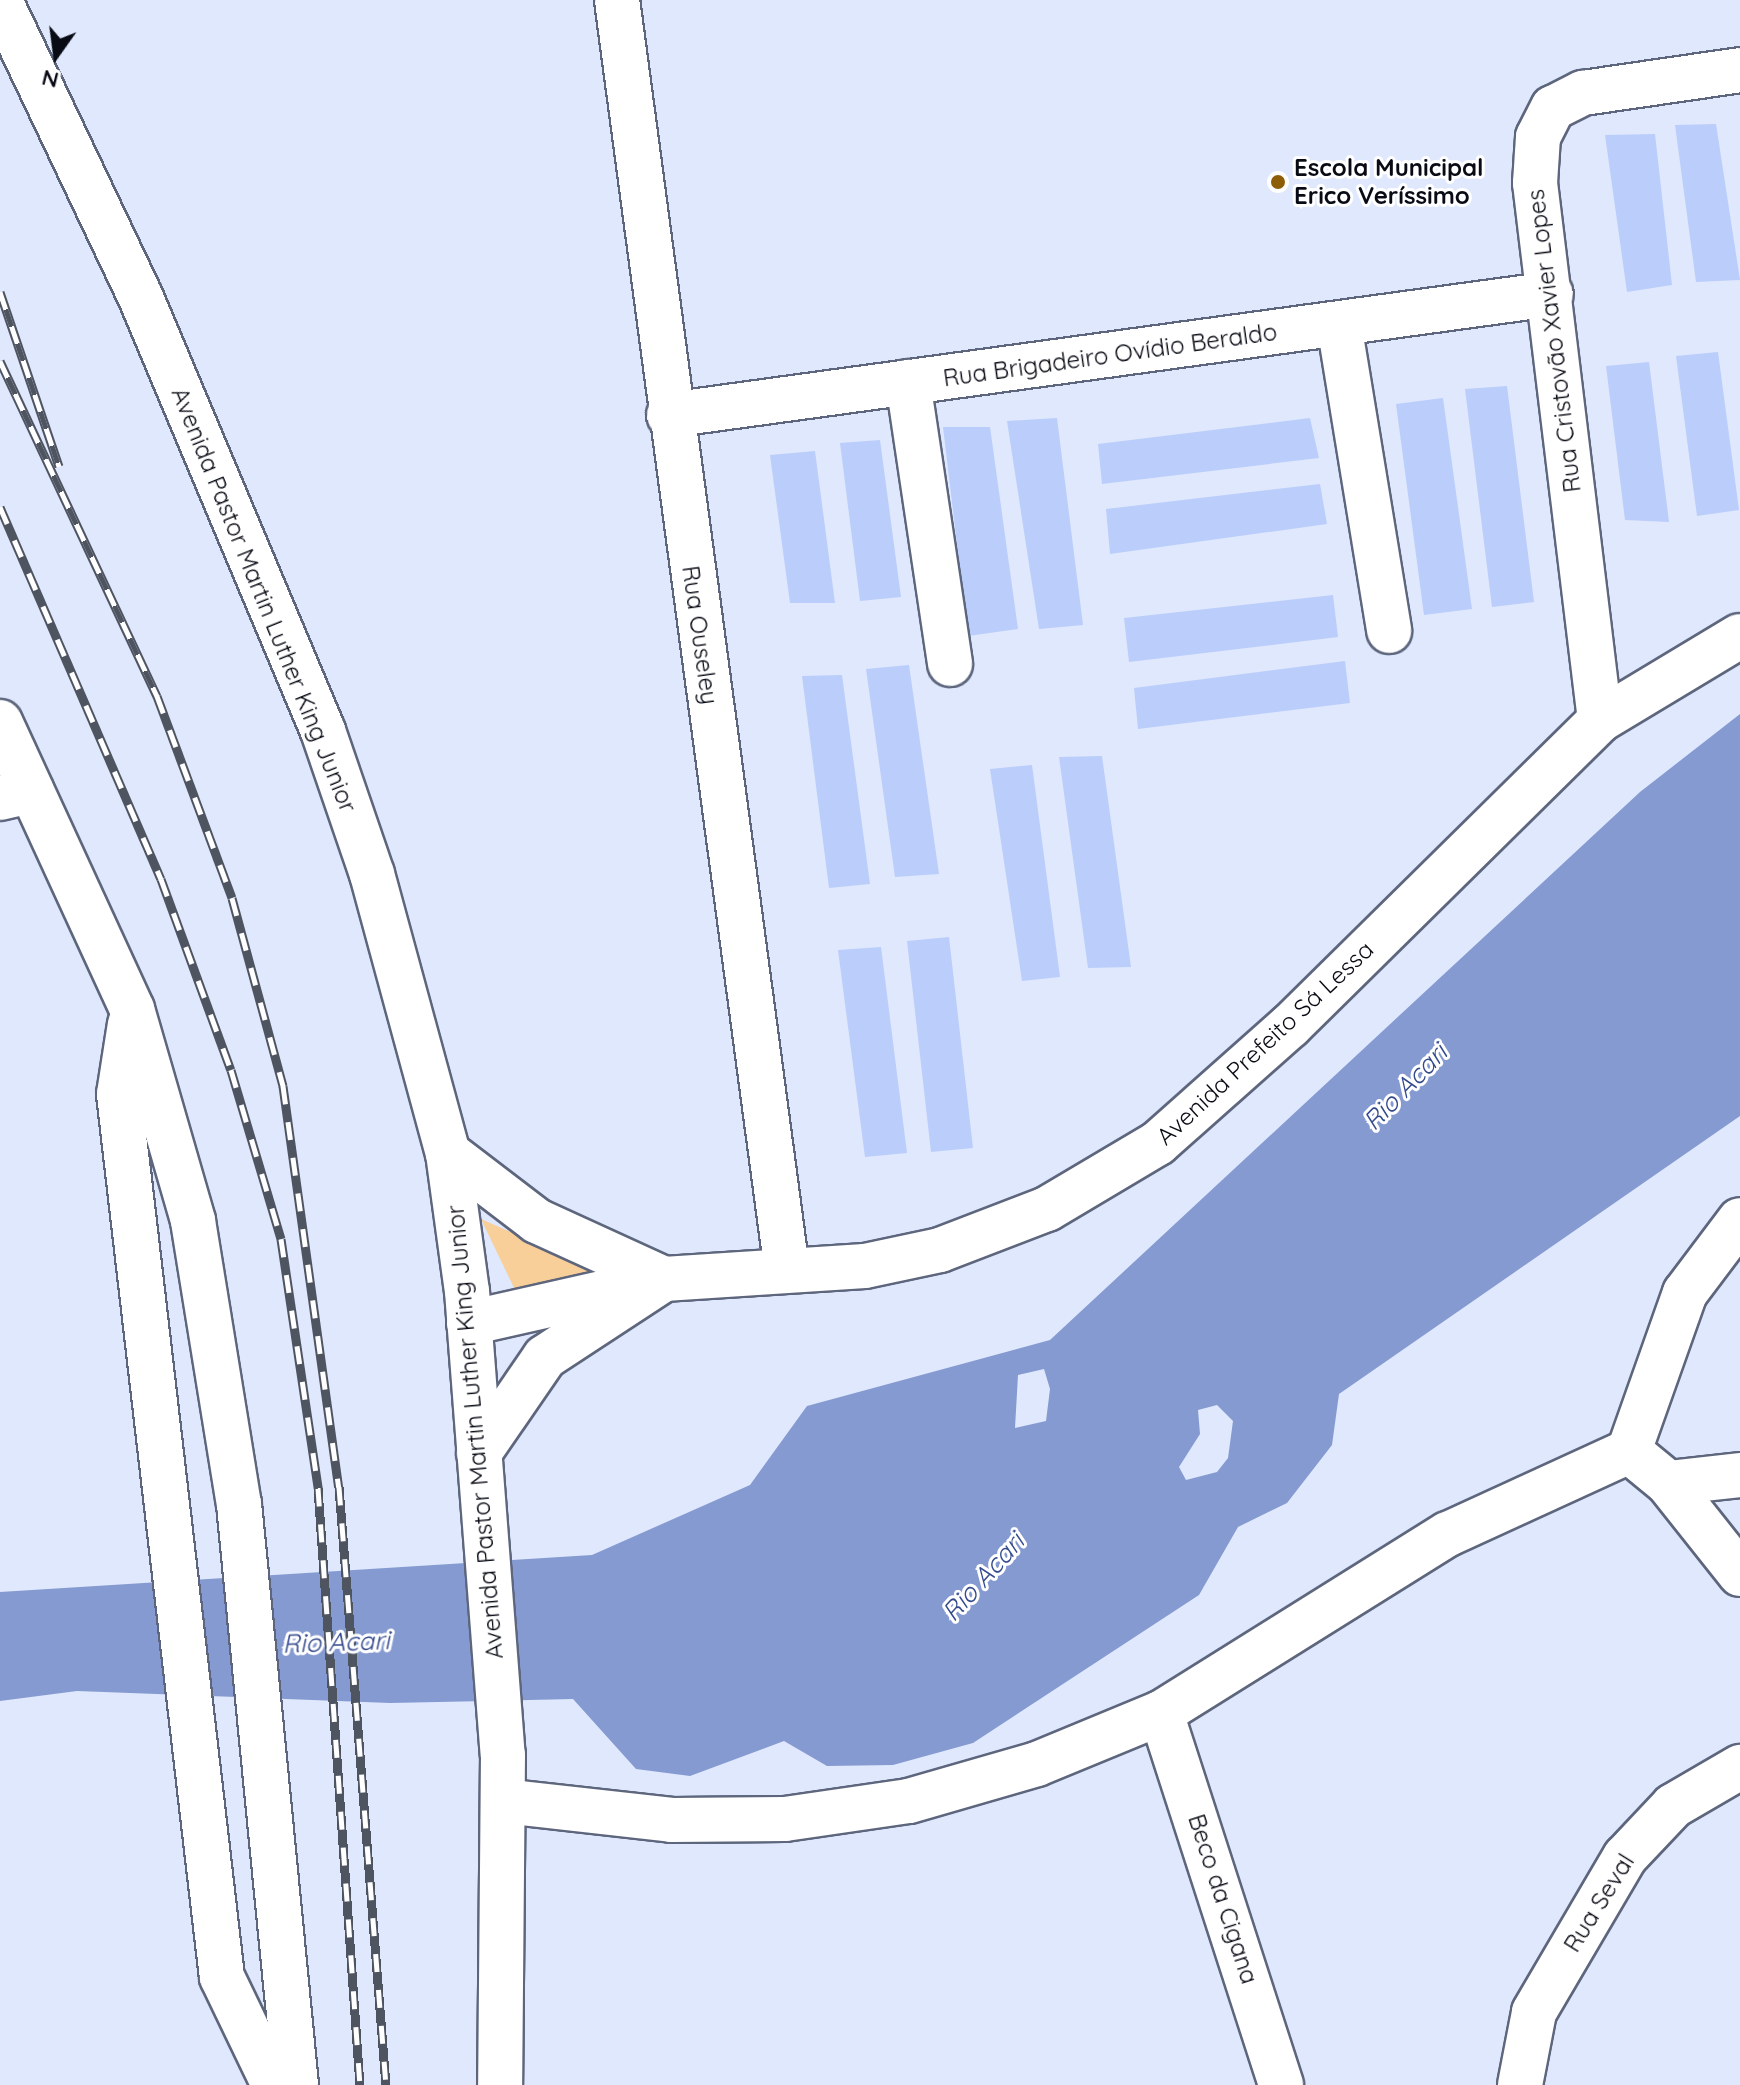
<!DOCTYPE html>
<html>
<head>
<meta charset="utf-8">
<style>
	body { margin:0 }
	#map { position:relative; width:1740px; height:2085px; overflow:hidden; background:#dfe8fd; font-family:Quicksand,sans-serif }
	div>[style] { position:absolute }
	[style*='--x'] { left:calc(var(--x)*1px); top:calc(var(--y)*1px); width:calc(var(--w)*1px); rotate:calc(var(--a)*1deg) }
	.green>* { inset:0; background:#f8ce99 }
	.water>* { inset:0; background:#859ad0 }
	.building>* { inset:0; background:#bbcdfa }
	.roads { filter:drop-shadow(2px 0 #5d667d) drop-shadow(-2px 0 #5d667d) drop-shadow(0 2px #5d667d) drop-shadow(0 -2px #5d667d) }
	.minor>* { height:44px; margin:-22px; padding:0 22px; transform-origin:22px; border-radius:22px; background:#fff }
	.major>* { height:44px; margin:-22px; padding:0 22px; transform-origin:22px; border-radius:22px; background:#fff }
	.rail>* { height:9px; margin-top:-4.5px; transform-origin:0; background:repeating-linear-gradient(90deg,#fff 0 18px,#4f5461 0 36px); box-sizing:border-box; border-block:2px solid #4f5461 }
	.dots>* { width:22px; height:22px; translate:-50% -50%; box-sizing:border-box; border:4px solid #fff; border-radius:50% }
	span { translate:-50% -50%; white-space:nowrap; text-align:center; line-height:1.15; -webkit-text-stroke:6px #fff; paint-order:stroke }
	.poi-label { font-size:24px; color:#080b14; font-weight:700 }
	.left { translate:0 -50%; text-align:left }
	.street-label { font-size:24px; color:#080b14 }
	.water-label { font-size:26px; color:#344a8d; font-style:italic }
	.north { position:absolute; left:16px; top:16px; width:80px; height:80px; -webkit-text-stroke:6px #fff; paint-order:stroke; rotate:194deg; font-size:22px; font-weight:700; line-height:32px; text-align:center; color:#080b14 }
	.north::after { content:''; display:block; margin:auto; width:28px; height:36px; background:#080b14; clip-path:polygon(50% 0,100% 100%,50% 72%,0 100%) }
</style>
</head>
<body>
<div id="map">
	<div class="green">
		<i style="clip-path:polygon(481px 1219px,607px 1274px,516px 1292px)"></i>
	</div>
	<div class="water">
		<i style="clip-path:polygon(evenodd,1740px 714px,1740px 1116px,1339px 1394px,1332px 1445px,1287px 1503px,1238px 1527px,1199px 1595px,973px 1743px,893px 1765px,827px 1766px,784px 1741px,690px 1776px,636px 1769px,573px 1699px,390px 1703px,77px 1691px,0 1701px,0 1592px,592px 1555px,750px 1485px,807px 1406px,1050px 1340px,1640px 792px,1740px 714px,1044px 1369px,1050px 1389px,1046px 1421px,1015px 1428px,1018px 1375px,1044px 1369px,1740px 714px,1217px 1405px,1233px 1421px,1228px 1458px,1217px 1472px,1186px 1480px,1179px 1467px,1200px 1434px,1198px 1410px,1217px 1405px)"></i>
	</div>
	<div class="building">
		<i style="clip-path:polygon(1716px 124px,1740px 280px,1696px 282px,1675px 125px)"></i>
		<i style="clip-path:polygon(1655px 134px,1672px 285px,1627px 292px,1605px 135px)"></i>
		<i style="clip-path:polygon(1718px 352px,1739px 510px,1697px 516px,1676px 356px)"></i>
		<i style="clip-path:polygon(1649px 362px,1669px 522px,1625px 520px,1606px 366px)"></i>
		<i style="clip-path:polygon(1507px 386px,1534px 602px,1492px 607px,1465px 389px)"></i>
		<i style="clip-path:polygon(1443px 398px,1472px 609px,1424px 615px,1396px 404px)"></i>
		<i style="clip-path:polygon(1057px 418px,1083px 625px,1039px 629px,1007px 421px)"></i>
		<i style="clip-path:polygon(1310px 418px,1319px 458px,1102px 484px,1098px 444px)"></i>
		<i style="clip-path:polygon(943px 427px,990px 427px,1018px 629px,968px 636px)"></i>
		<i style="clip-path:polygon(880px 440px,901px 597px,860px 601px,840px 443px)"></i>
		<i style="clip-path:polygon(815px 451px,835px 603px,790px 603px,770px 455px)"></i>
		<i style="clip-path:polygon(1320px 484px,1327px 524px,1110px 554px,1106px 509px)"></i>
		<i style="clip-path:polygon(1333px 595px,1338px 637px,1129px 662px,1124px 618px)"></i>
		<i style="clip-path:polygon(1345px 661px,1350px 703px,1138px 729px,1134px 688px)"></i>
		<i style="clip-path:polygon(909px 665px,939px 874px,895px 877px,866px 669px)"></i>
		<i style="clip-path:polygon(842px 675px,870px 884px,829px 888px,802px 676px)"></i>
		<i style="clip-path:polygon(1102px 756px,1131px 967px,1088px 968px,1059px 757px)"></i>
		<i style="clip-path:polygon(1032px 765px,1060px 977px,1022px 981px,990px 769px)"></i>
		<i style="clip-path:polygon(949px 937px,973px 1148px,931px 1152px,907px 941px)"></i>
		<i style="clip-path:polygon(881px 947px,907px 1153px,865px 1157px,838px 950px)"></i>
	</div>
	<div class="roads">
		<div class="minor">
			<i style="--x:617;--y:0;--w:1281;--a:82.38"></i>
			<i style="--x:1339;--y:324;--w:311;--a:80.7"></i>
			<i style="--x:908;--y:382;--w:285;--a:81.5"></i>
			<i style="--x:669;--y:415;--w:890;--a:-7.81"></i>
			<i style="--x:1600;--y:720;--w:541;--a:-96.9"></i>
			<i style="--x:1535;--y:183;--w:46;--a:-86.3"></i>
			<i style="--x:1538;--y:137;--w:33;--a:-63"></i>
			<i style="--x:1553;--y:108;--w:34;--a:-27"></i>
			<i style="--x:1583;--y:93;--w:159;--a:-8.3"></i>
			<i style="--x:0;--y:798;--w:32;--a:-13"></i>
			<i style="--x:469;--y:1323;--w:200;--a:-12.7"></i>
			<i style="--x:664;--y:1279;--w:201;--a:-3.7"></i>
			<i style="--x:865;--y:1266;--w:77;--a:-12"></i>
			<i style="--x:940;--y:1250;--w:115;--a:-21"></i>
			<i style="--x:1047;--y:1209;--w:129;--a:-30.7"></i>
			<i style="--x:1158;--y:1143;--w:176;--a:-41.6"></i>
			<i style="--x:1290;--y:1026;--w:436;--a:-44.6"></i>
			<i style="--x:1600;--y:720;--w:163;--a:-31"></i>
			<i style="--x:1629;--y:1451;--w:50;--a:39.4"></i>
			<i style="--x:1668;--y:1483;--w:116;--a:51.6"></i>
			<i style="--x:1668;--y:1483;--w:72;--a:-6.3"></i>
			<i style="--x:1161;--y:1713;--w:391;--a:72.1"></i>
			<i style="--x:503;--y:1801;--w:170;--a:6.4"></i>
			<i style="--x:672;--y:1820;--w:113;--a:-0.5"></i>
			<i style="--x:785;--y:1819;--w:125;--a:-8.3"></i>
			<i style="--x:909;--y:1801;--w:133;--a:-16.1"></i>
			<i style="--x:1037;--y:1764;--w:134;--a:-22.4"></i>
			<i style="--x:1161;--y:1713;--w:338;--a:-32"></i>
			<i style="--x:1448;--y:1534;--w:199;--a:-24.6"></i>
			<i style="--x:1629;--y:1451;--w:168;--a:-70.5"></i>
			<i style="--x:1685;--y:1293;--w:91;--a:-53"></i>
			<i style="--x:1520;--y:2085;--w:74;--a:-79.1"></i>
			<i style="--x:1534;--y:2012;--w:180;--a:-59.6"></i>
			<i style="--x:1625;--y:1857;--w:70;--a:-46.7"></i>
			<i style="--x:1673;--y:1806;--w:78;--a:-30.2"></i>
		</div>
		<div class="major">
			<i style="--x:0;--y:1;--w:329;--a:64.6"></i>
			<i style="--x:141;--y:298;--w:470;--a:67.2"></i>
			<i style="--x:323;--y:731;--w:151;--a:71.1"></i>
			<i style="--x:372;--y:874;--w:289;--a:74.8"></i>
			<i style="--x:448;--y:1153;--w:139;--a:82.2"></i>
			<i style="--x:467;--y:1291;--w:465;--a:85.6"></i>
			<i style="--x:503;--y:1755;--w:330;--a:90.5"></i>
			<i style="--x:0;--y:722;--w:316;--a:65.3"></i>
			<i style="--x:132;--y:1009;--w:221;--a:73.9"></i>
			<i style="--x:193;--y:1221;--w:287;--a:80.8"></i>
			<i style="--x:239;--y:1504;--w:584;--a:84.4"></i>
			<i style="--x:130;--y:1024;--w:71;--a:98.9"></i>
			<i style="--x:119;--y:1094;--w:889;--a:83.35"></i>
			<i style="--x:222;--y:1977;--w:120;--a:64.3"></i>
			<i style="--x:448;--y:1153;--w:112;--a:37.4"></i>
			<i style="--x:537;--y:1221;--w:140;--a:24.5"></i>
			<i style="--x:479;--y:1453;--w:116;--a:-55.5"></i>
			<i style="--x:545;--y:1357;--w:142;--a:-33.2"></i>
		</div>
	</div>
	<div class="rail">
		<i style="--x:0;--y:292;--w:184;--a:71.3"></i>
		<i style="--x:0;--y:361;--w:370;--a:64.9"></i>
		<i style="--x:157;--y:696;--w:215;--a:69.6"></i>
		<i style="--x:232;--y:898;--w:195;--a:74.8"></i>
		<i style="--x:283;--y:1086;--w:405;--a:82.1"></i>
		<i style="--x:339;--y:1487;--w:600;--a:85.51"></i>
		<i style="--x:0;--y:507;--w:405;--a:66.6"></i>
		<i style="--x:161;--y:879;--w:203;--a:69.9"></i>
		<i style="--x:231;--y:1070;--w:176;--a:73.5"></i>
		<i style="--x:281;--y:1239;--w:252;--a:81.5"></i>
		<i style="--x:318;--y:1488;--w:598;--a:85.98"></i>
	</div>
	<div class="dots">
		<i style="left:1278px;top:182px;background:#8d5d07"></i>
	</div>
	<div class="poi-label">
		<span class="left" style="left:1294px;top:182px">Escola Municipal<br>Erico Veríssimo</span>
	</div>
	<div class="street-label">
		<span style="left:1554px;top:341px;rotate:-97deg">Rua Cristovão Xavier Lopes</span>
		<span style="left:1110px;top:355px;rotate:-8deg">Rua Brigadeiro Ovídio Beraldo</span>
		<span style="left:264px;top:600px;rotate:68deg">Avenida Pastor Martin Luther King Junior</span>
		<span style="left:700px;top:635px;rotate:82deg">Rua Ouseley</span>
		<span style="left:1265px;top:1043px;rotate:-43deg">Avenida Prefeito Sá Lessa</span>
		<span style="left:475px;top:1432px;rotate:-95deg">Avenida Pastor Martin Luther King Junior</span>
		<span style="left:1223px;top:1899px;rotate:72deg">Beco da Cigana</span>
		<span style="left:1599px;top:1903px;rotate:-58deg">Rua Seval</span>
	</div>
	<div class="water-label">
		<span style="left:1405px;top:1087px;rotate:-46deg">Rio Acari</span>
		<span style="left:983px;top:1577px;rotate:-48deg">Rio Acari</span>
		<span style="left:336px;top:1642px;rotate:-2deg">Rio Acari</span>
	</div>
	<div class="north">N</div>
</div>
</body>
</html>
